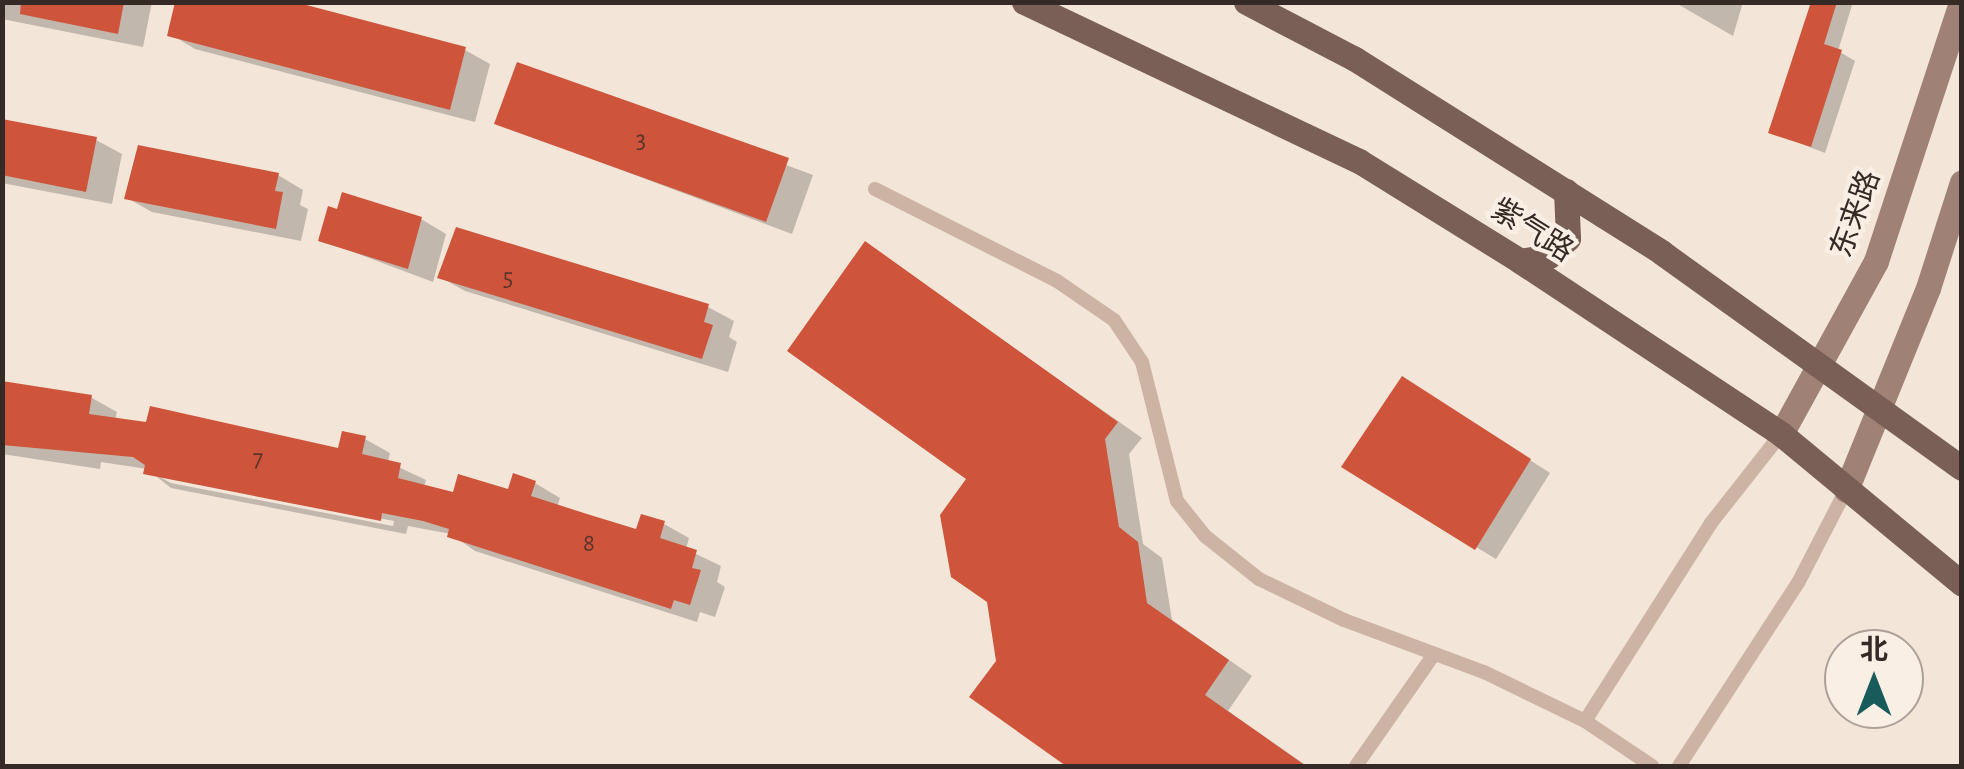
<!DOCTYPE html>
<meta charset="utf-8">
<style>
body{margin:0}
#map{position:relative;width:1964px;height:769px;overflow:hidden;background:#f3e5d8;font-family:"Alegreya Sans","Noto Sans SC",sans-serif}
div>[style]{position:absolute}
.shadow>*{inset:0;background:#0003}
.building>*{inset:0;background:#ce543b}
.lane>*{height:14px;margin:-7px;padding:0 7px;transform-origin:7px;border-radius:7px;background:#ccb3a4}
.secondary>*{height:25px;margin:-12.5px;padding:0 12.5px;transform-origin:12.5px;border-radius:12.5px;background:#9f8175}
.primary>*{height:25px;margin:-12.5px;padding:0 12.5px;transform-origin:12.5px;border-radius:12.5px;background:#795f56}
span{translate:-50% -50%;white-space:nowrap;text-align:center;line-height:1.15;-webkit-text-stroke:8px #faefe5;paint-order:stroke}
.number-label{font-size:25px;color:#5c342b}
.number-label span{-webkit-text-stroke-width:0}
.street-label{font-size:30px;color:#362a26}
.frame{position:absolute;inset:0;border:5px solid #362a26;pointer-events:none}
.north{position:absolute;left:1824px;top:629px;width:100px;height:100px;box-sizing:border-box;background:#faefe5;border:2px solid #aca099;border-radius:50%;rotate:0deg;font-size:28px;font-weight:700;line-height:40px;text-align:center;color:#362a26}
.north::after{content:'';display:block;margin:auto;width:35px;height:45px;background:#195a5a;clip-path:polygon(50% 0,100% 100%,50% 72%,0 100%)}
</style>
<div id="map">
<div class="shadow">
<i style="clip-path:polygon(2px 2px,152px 2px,143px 47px,2px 19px)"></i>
<i style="clip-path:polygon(1674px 2px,1743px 2px,1733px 36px)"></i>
<i style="clip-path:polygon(1813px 2px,1853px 2px,1838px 51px,1855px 61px,1825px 153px,1771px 132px)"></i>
<i style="clip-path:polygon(170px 34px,465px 50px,490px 64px,475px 122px,195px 49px)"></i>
<i style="clip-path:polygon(518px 65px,813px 175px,792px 234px,497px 123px)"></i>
<i style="clip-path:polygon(2px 121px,96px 140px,122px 154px,112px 204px,2px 183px)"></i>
<i style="clip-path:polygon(278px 175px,303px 190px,300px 205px,308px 209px,301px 241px,152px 212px,127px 198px)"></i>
<i style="clip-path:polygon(421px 219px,446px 234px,433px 282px,321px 240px)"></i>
<i style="clip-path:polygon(458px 230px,708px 307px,734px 321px,729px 337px,737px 342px,728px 372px,465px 291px,440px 277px)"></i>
<i style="clip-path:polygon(866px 244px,1142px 438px,1129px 454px,1143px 544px,1162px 558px,1172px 620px,1252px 676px,1228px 711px,1307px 766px,1071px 766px,972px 696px,998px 661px,969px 478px)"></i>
<i style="clip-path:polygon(evenodd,2px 383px,92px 398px,117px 412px,115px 420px,340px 451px,365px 439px,390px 453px,388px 462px,426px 480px,424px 487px,454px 495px,510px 493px,535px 483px,560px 498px,557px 507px,637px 532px,664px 524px,689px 538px,686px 549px,721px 566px,717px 582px,725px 587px,715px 617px,700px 612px,697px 622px,475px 551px,451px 534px,408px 526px,406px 534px,171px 488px,147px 469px,101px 462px,100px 469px,2px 454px,2px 383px,160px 477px,394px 521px,393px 526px,171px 483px,160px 477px)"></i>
<i style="clip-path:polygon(1422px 390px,1550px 473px,1496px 559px,1476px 547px)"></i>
</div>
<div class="building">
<i style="clip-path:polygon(21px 2px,124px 2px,118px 34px,20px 14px)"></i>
<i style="clip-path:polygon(175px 2px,295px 2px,466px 47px,450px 110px,167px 36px)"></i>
<i style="clip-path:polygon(1811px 2px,1837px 2px,1824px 44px,1842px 50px,1811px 147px,1768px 133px)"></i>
<i style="clip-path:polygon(517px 62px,789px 158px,766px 222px,494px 124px)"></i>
<i style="clip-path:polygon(2px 119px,97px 137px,86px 192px,2px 175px)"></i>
<i style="clip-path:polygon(138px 145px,279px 173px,275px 191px,283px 192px,276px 229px,124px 199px)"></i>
<i style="clip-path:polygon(342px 192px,422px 217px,408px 269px,318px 241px,328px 206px,337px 209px)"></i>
<i style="clip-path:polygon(456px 227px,709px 304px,704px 322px,713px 325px,702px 359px,437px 278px)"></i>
<i style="clip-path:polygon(865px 241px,1118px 422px,1105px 439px,1119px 527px,1138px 542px,1147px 603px,1229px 660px,1205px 695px,1306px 766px,1066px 766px,969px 697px,996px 661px,987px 602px,951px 577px,940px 515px,966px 479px,787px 351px)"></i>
<i style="clip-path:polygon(1402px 376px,1531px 459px,1475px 550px,1341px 467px)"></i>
<i style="clip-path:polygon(2px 381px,92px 395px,89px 414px,146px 422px,150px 406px,338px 448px,342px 431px,366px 436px,362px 454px,401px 463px,398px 478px,453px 492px,458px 474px,508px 489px,513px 473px,536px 481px,531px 496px,587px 514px,636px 529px,641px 514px,665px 521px,660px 538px,697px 550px,692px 568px,701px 570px,690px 605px,674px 600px,671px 609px,447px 537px,449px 529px,423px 521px,382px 513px,381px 521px,143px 474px,145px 465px,133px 457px,2px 445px)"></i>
</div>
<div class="lane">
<i style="left:875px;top:189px;width:204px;rotate:26.8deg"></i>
<i style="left:1057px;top:281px;width:69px;rotate:34.4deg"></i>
<i style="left:1114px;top:320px;width:50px;rotate:56.3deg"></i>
<i style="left:1142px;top:362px;width:143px;rotate:75.9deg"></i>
<i style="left:1177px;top:501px;width:45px;rotate:51.3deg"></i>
<i style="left:1205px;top:536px;width:69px;rotate:38.5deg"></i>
<i style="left:1259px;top:579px;width:94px;rotate:25.8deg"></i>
<i style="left:1344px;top:620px;width:149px;rotate:20.4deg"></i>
<i style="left:1484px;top:672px;width:112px;rotate:25.9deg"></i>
<i style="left:1585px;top:721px;width:81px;rotate:33.9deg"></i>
<i style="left:1585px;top:721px;width:235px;rotate:-57.5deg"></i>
<i style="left:1711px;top:523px;width:113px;rotate:-51.8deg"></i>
<i style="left:1356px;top:766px;width:136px;rotate:-55.1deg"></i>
<i style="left:1679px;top:766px;width:218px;rotate:-57deg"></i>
<i style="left:1798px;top:583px;width:105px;rotate:-62.7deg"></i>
</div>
<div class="secondary">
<i style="left:1781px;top:434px;width:197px;rotate:-61.2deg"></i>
<i style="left:1876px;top:261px;width:273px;rotate:-71.8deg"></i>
<i style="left:1846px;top:490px;width:218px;rotate:-67.9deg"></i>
<i style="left:1928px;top:288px;width:111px;rotate:-72.2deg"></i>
</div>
<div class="primary">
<i style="left:1024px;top:2px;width:371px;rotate:25.4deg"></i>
<i style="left:1359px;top:161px;width:190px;rotate:31.8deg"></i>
<i style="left:1520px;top:261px;width:313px;rotate:33.5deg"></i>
<i style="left:1781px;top:434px;width:235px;rotate:39.6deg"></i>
<i style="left:1246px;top:2px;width:123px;rotate:27.6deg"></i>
<i style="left:1355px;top:59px;width:362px;rotate:32.2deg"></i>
<i style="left:1661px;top:252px;width:370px;rotate:35.7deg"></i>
<i style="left:1520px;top:261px;width:29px;rotate:-10deg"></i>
<i style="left:1549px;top:256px;width:26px;rotate:-43deg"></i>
<i style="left:1568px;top:238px;width:47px;rotate:-92.4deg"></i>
</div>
<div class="number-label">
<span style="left:641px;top:141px">3</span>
<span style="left:508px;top:278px">5</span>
<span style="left:258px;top:459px">7</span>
<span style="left:589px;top:544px">8</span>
</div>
<div class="street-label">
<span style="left:1856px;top:214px;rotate:-70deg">东来路</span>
<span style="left:1532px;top:231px;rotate:32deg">紫气路</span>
</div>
<div class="frame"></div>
<div class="north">北</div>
</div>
